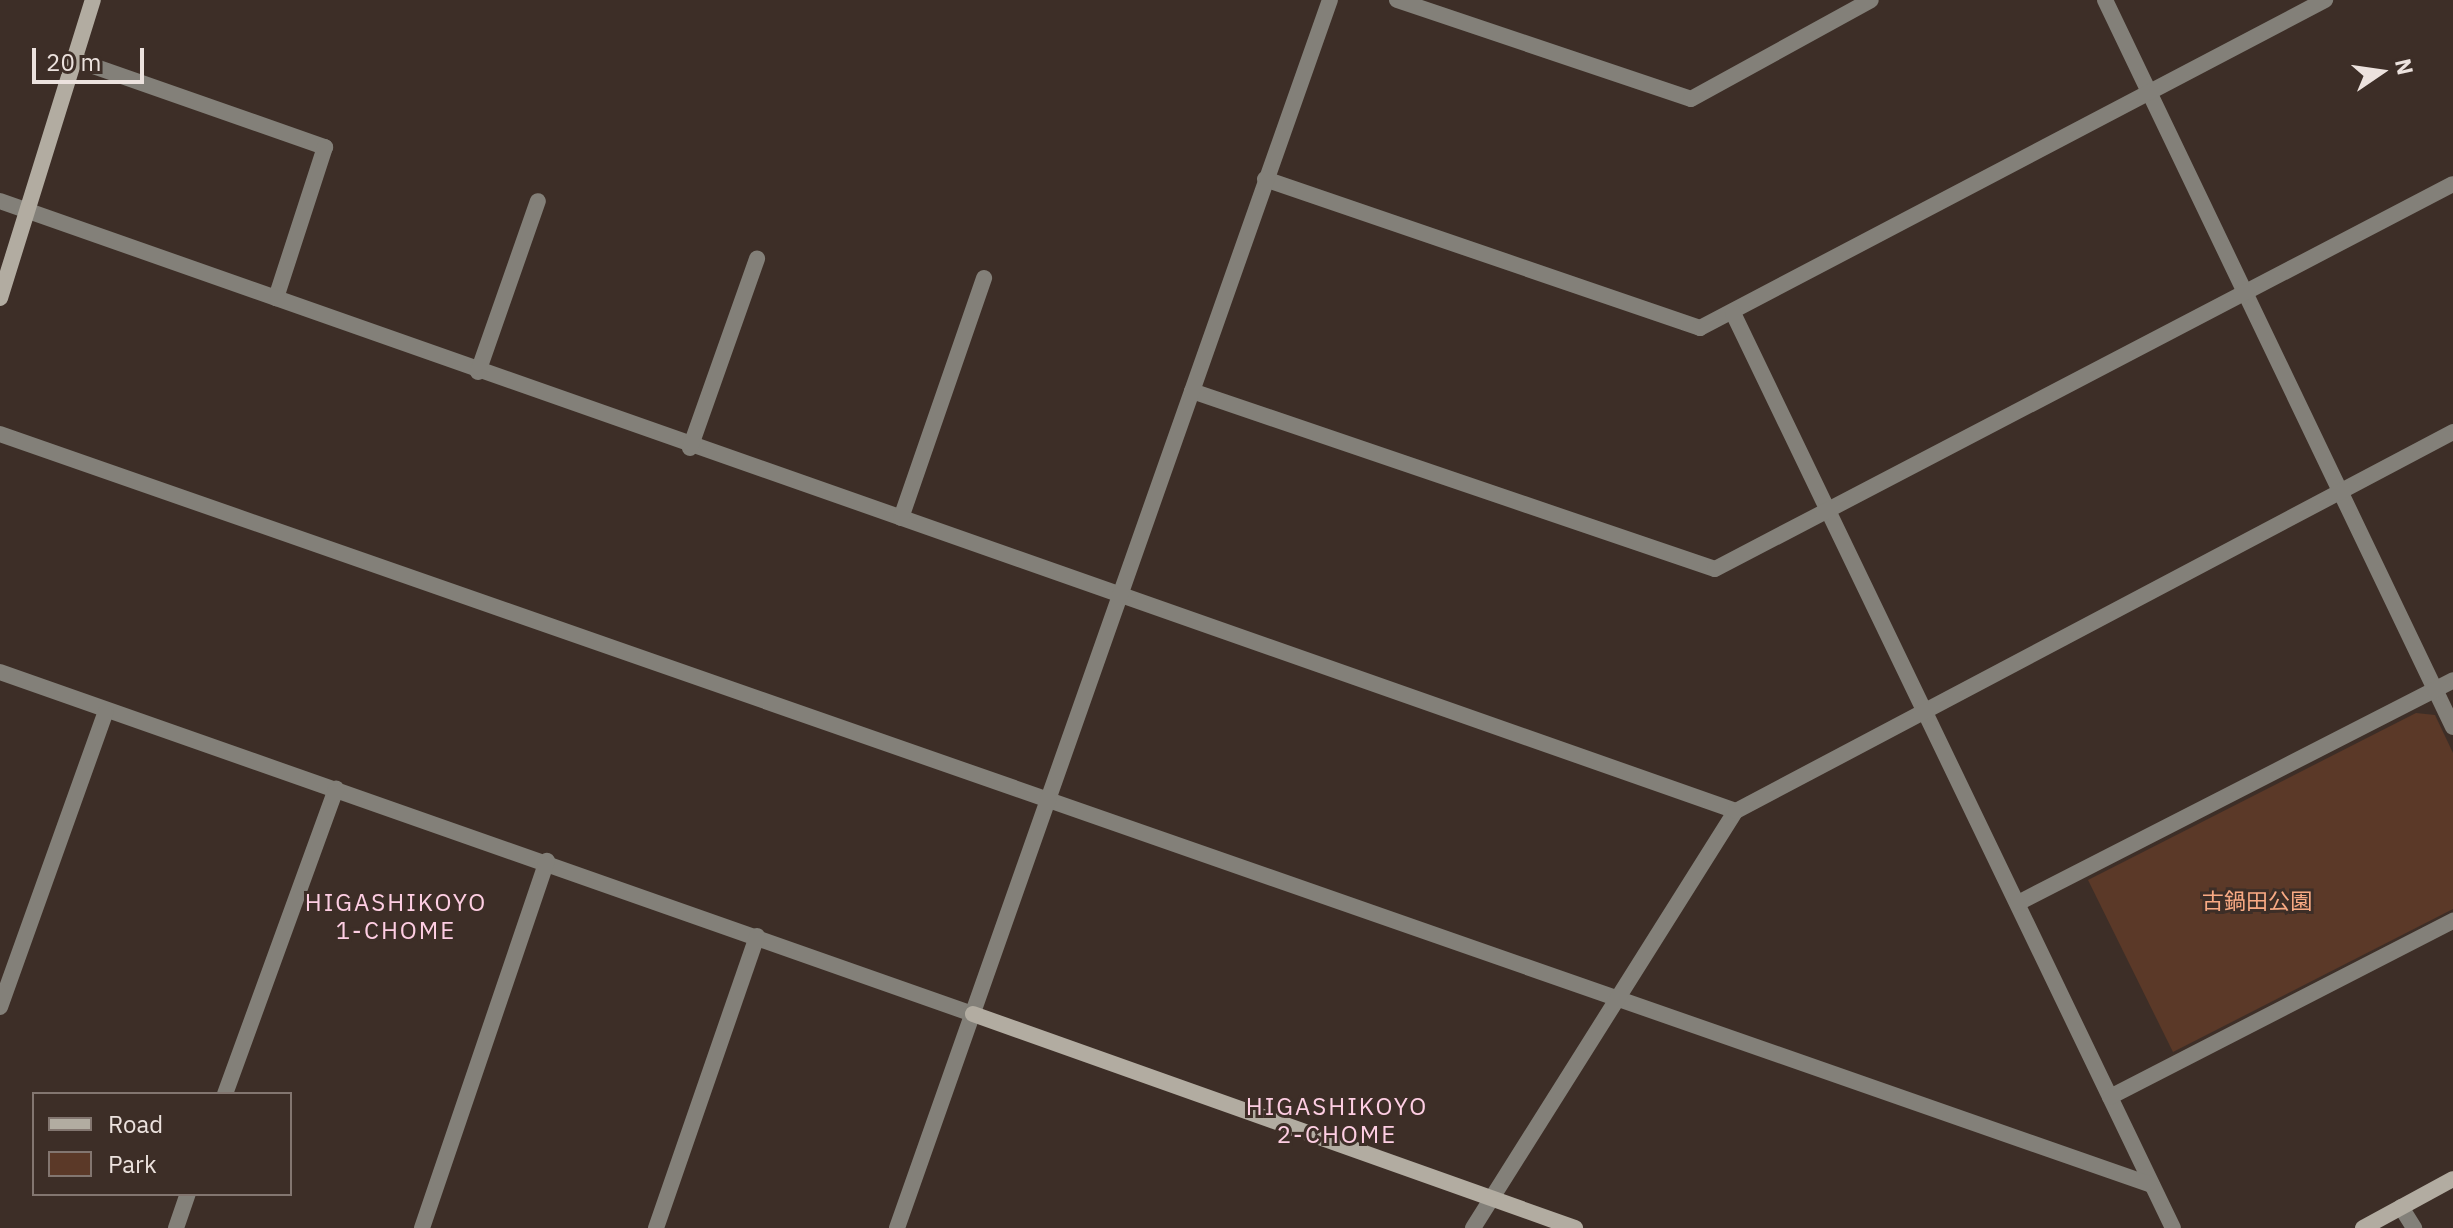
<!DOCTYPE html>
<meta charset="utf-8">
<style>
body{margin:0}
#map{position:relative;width:2453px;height:1228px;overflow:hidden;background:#3d2e27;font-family:"IBM Plex Sans","Noto Sans JP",sans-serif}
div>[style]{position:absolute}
.green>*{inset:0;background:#5b3928}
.street>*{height:16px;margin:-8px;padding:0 8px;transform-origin:8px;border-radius:8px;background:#838079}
.secondary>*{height:16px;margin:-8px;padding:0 8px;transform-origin:8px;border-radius:8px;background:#b2aca1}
span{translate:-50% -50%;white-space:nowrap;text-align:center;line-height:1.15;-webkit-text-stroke:6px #3d2e27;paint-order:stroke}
.park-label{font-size:22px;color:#f9aa84}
.neighbourhood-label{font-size:24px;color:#fecee3;letter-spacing:2px}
.legend{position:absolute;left:32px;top:1092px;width:260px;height:104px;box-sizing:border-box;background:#3d2e27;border:2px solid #837670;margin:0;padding:10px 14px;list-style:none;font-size:24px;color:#ece2de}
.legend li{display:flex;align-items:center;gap:16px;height:40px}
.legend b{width:40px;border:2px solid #837670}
.north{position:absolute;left:2341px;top:32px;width:80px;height:80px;-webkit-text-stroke:6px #3d2e27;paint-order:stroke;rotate:77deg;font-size:22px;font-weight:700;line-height:32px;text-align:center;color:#ece2de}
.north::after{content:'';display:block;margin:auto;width:28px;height:36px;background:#ece2de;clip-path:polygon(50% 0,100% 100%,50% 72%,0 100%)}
.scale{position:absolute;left:32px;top:48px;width:112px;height:36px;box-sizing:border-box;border:4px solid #ece2de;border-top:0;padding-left:10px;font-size:24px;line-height:28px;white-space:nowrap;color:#ece2de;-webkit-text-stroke:6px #3d2e27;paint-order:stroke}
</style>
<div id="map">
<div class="green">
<i style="clip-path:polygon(2416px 713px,2435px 715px,2453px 753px,2453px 909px,2173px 1052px,2088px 880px)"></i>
</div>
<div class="street">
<i style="left:1397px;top:0;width:310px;rotate:18.6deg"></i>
<i style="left:1691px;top:99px;width:205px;rotate:-28.8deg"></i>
<i style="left:2105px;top:0;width:806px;rotate:64.42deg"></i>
<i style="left:76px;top:60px;width:264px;rotate:19.3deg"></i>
<i style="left:325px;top:147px;width:159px;rotate:108deg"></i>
<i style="left:1265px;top:179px;width:460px;rotate:18.9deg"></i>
<i style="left:1700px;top:328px;width:706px;rotate:-27.69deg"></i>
<i style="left:0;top:201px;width:1840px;rotate:19.36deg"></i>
<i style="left:1733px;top:313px;width:1015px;rotate:64.32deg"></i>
<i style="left:478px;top:372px;width:181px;rotate:-70.7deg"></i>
<i style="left:1192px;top:391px;width:552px;rotate:18.8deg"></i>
<i style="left:1715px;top:569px;width:832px;rotate:-27.55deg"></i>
<i style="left:0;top:434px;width:2279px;rotate:19.24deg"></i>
<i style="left:690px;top:448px;width:201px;rotate:-70.5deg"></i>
<i style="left:901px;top:518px;width:254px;rotate:-70.9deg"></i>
<i style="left:0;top:672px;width:1031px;rotate:19.37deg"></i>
<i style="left:2018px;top:903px;width:489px;rotate:-27.1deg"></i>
<i style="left:0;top:1007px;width:314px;rotate:-70.3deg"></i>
<i style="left:225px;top:1094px;width:325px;rotate:-70deg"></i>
<i style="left:2110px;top:1097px;width:386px;rotate:-27.2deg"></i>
<i style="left:2401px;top:1207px;width:25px;rotate:58deg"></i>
<i style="left:176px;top:1228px;width:36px;rotate:-71deg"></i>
<i style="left:422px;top:1228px;width:388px;rotate:-71.2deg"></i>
<i style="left:656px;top:1228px;width:309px;rotate:-70.9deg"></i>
<i style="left:897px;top:1228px;width:1302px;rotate:-70.58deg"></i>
<i style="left:1473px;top:1228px;width:493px;rotate:-57.8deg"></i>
<i style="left:1736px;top:811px;width:811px;rotate:-27.86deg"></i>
</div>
<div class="secondary">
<i style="left:0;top:298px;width:312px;rotate:-72.7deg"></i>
<i style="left:973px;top:1014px;width:639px;rotate:19.57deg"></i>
<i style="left:2363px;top:1228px;width:102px;rotate:-28.6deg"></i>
</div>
<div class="park-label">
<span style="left:2257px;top:901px">古鍋田公園</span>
</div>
<div class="neighbourhood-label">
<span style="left:396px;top:917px">HIGASHIKOYO<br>1-CHOME</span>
<span style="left:1337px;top:1121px">HIGASHIKOYO<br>2-CHOME</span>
</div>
<ul class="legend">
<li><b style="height:10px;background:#b2aca1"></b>Road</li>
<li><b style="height:22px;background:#5b3928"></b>Park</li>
</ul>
<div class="north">N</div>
<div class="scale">20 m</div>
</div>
